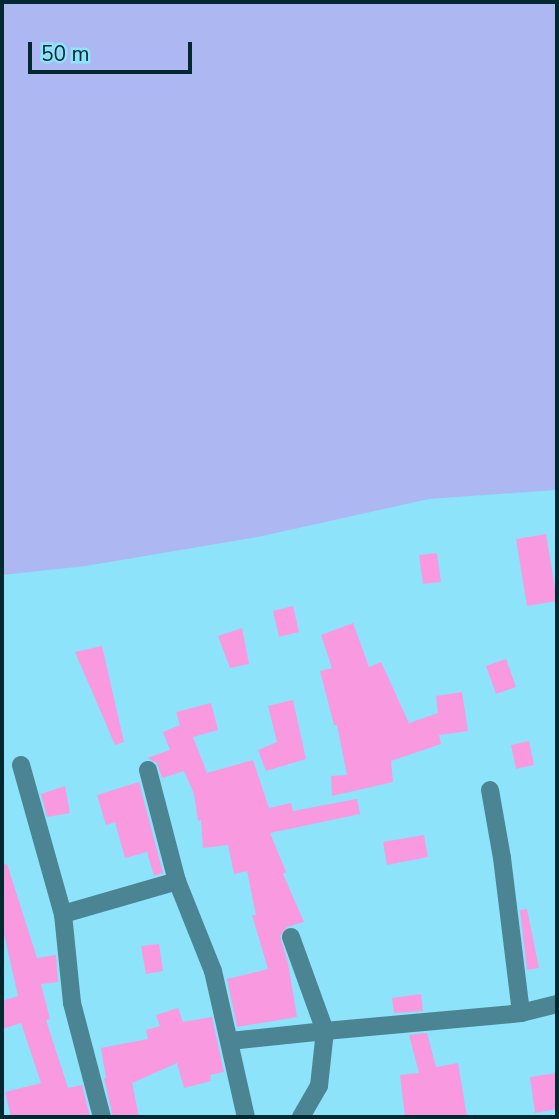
<!DOCTYPE html>
<style>
body{margin:0}
#map{position:relative;width:559px;height:1119px;overflow:hidden;background:#8ce3fa;font-family:"Nunito Sans",sans-serif}
div>[style]{position:absolute}
.water>*{inset:0;background:#adb8f3}
.building>*{inset:0;background:#f99ae1}
.minor>*{height:18px;margin:-9px;padding:0 9px;transform-origin:9px;border-radius:9px;background:#4b8493}
span{translate:-50% -50%;white-space:nowrap;text-align:center;line-height:1.15;-webkit-text-stroke:6px #8ce3fa;paint-order:stroke}
.frame{position:absolute;inset:0;border:4px solid #022932;pointer-events:none}
.scale{position:absolute;left:28px;top:42px;width:164px;height:32px;box-sizing:border-box;border:4px solid #022932;border-top:0;padding-left:9px;font-size:21px;line-height:24px;white-space:nowrap;color:#022932;-webkit-text-stroke:5px #8ce3fa;paint-order:stroke}
</style>
<div id="map">
<div class="water">
<i style="clip-path:polygon(2px 2px,557px 2px,557px 490px,429px 499px,258px 537px,86px 566px,2px 575px)"></i>
</div>
<div class="building">
<i style="clip-path:polygon(546px 534px,557px 601px,527px 606px,516px 539px)"></i>
<i style="clip-path:polygon(437px 553px,441px 582px,423px 584px,419px 555px)"></i>
<i style="clip-path:polygon(293px 606px,299px 632px,279px 637px,273px 611px)"></i>
<i style="clip-path:polygon(353px 623px,369px 667px,381px 662px,409px 723px,438px 713px,436px 696px,462px 692px,468px 731px,439px 735px,441px 744px,391px 761px,393px 782px,332px 796px,331px 776px,347px 775px,337px 725px,334px 725px,320px 671px,332px 668px,321px 635px)"></i>
<i style="clip-path:polygon(242px 628px,249px 664px,230px 668px,218px 636px)"></i>
<i style="clip-path:polygon(102px 646px,124px 742px,115px 745px,75px 652px)"></i>
<i style="clip-path:polygon(506px 659px,516px 687px,496px 694px,486px 666px)"></i>
<i style="clip-path:polygon(293px 700px,306px 759px,266px 771px,258px 750px,277px 742px,268px 706px)"></i>
<i style="clip-path:polygon(211px 703px,218px 730px,193px 737px,207px 773px,253px 760px,269px 808px,291px 803px,293px 811px,357px 799px,360px 814px,270px 833px,286px 872px,283px 874px,304px 922px,287px 927px,280px 936px,288px 963px,297px 1017px,237px 1027px,227px 979px,268px 969px,252px 915px,256px 915px,247px 871px,234px 874px,228px 845px,203px 848px,201px 820px,198px 821px,194px 794px,184px 771px,162px 778px,157px 763px,147px 758px,170px 750px,163px 732px,180px 725px,176px 712px)"></i>
<i style="clip-path:polygon(529px 741px,534px 765px,516px 769px,511px 745px)"></i>
<i style="clip-path:polygon(139px 782px,163px 873px,154px 876px,147px 852px,125px 858px,115px 822px,106px 825px,97px 795px)"></i>
<i style="clip-path:polygon(65px 786px,70px 813px,47px 817px,41px 794px)"></i>
<i style="clip-path:polygon(424px 835px,428px 857px,387px 865px,383px 842px)"></i>
<i style="clip-path:polygon(7px 864px,37px 958px,56px 955px,58px 982px,41px 984px,50px 1019px,46px 1020px,68px 1088px,82px 1085px,90px 1117px,11px 1117px,5px 1092px,41px 1083px,21px 1023px,2px 1029px,2px 1001px,18px 996px,2px 925px,2px 865px)"></i>
<i style="clip-path:polygon(527px 909px,539px 968px,527px 970px,520px 910px)"></i>
<i style="clip-path:polygon(159px 944px,163px 971px,146px 974px,141px 946px)"></i>
<i style="clip-path:polygon(421px 994px,423px 1011px,394px 1013px,392px 998px)"></i>
<i style="clip-path:polygon(178px 1008px,183px 1022px,212px 1017px,224px 1072px,210px 1075px,211px 1081px,184px 1088px,177px 1063px,132px 1083px,139px 1117px,113px 1117px,104px 1078px,106px 1078px,101px 1048px,148px 1039px,146px 1030px,160px 1026px,156px 1015px)"></i>
<i style="clip-path:polygon(427px 1033px,436px 1067px,458px 1063px,467px 1117px,405px 1117px,400px 1075px,419px 1073px,409px 1035px)"></i>
<i style="clip-path:polygon(557px 1073px,557px 1109px,535px 1113px,530px 1077px)"></i>
</div>
<div class="minor">
<i style="left:21px;top:765px;width:155px;rotate:74.3deg"></i>
<i style="left:63px;top:914px;width:89px;rotate:84.2deg"></i>
<i style="left:72px;top:1003px;width:118px;rotate:75.3deg"></i>
<i style="left:148px;top:770px;width:115px;rotate:75.4deg"></i>
<i style="left:177px;top:881px;width:97px;rotate:68.2deg"></i>
<i style="left:213px;top:971px;width:150px;rotate:77.3deg"></i>
<i style="left:490px;top:790px;width:69px;rotate:80deg"></i>
<i style="left:502px;top:858px;width:156px;rotate:83deg"></i>
<i style="left:63px;top:914px;width:119px;rotate:-16.1deg"></i>
<i style="left:230px;top:1041px;width:96px;rotate:-6deg"></i>
<i style="left:325px;top:1031px;width:100px;rotate:-109.9deg"></i>
<i style="left:301px;top:1117px;width:36px;rotate:-60deg"></i>
<i style="left:319px;top:1086px;width:55px;rotate:-83.8deg"></i>
<i style="left:325px;top:1031px;width:197px;rotate:-5.2deg"></i>
<i style="left:521px;top:1013px;width:37px;rotate:-14deg"></i>
</div>
<div class="frame"></div>
<div class="scale">50 m</div>
</div>
